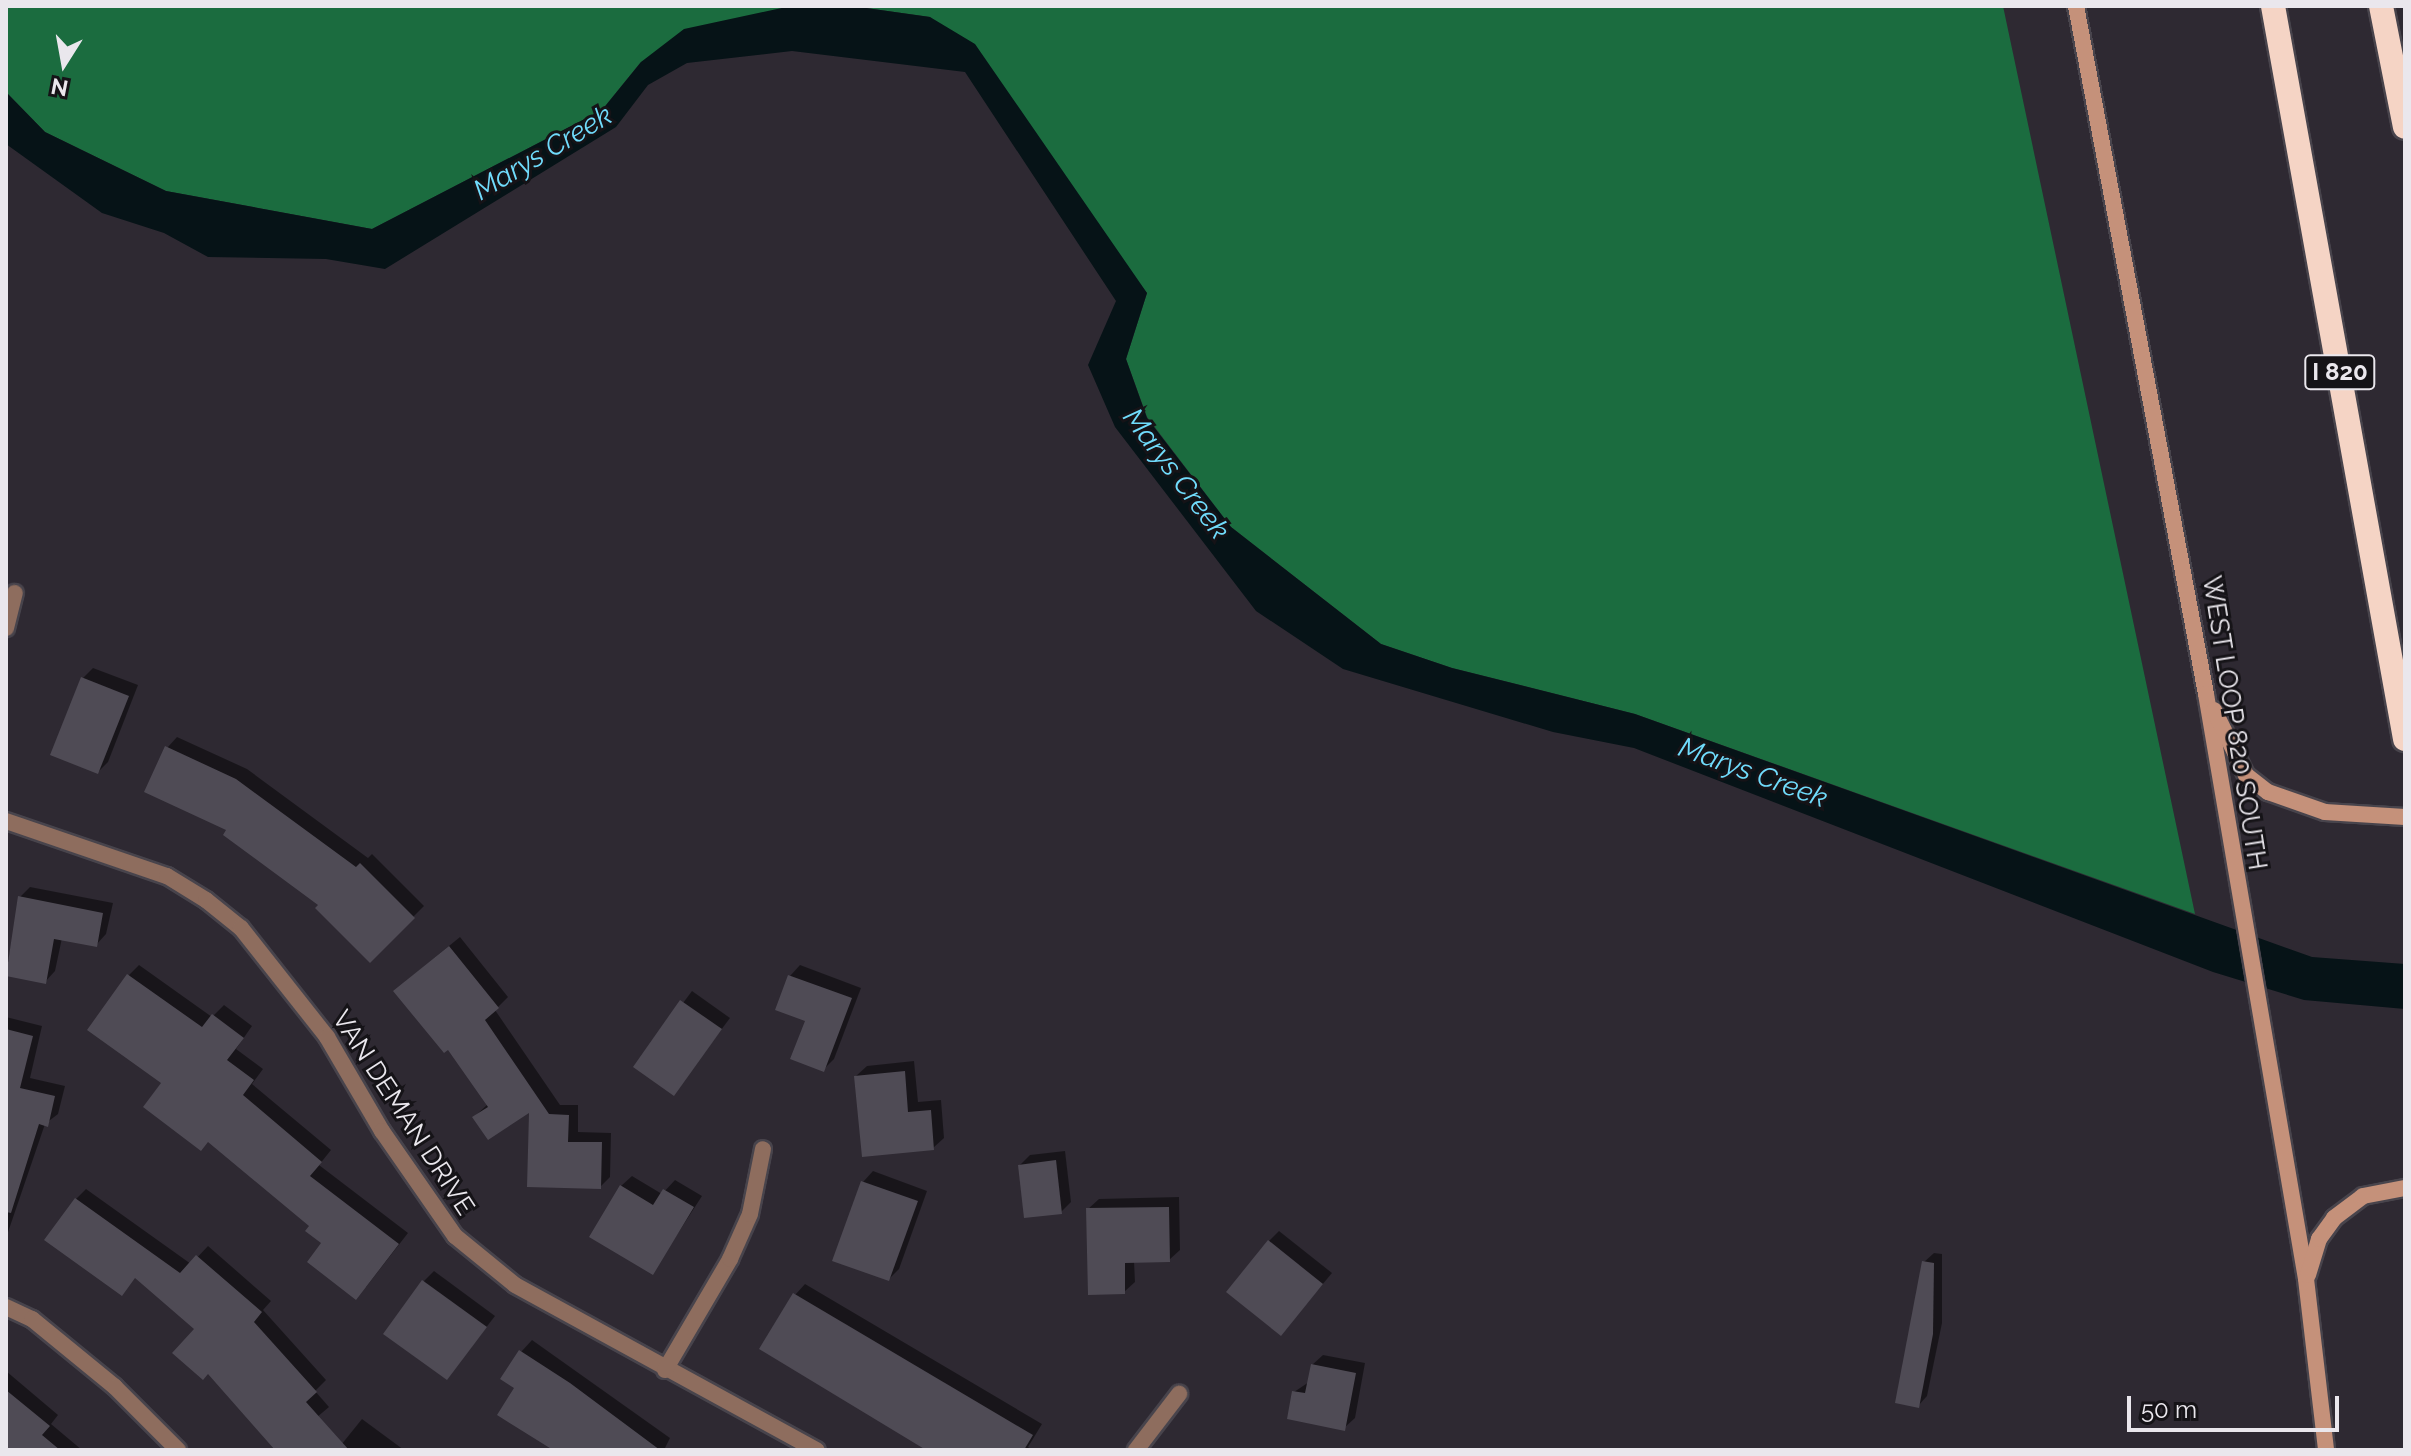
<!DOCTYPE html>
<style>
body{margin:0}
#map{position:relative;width:2411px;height:1456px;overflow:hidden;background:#2e2932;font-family:Raleway,sans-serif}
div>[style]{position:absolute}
.forest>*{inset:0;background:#1b6c3f}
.water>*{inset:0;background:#061317}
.shadow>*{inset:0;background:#0007}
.building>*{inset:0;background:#4f4b55}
.roads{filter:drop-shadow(2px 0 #48444c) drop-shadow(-2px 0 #48444c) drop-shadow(0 2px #48444c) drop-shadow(0 -2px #48444c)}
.minor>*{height:16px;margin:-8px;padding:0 8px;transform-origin:8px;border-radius:8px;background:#8e6d5e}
.secondary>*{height:16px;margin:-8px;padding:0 8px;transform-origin:8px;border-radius:8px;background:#c5917a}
.motorway>*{height:24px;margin:-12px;padding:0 12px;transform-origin:12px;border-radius:12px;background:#f5d4c5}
span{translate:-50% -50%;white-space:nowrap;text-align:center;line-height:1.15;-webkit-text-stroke:6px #151317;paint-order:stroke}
.shield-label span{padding:2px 6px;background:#151317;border:2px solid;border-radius:6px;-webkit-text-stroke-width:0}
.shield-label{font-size:24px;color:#eae7ed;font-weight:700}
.street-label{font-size:26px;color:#eae7ed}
.water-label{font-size:28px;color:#70dcfc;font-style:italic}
.frame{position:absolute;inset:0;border:8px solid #eae7ed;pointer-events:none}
.north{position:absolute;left:24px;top:24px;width:80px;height:80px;-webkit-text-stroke:6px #151317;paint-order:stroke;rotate:191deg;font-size:22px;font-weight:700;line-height:32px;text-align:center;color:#eae7ed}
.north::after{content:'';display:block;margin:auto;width:28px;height:36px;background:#eae7ed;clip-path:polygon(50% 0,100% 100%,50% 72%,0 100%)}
.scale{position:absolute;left:2127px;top:1396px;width:212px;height:36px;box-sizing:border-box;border:4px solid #eae7ed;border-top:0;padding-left:10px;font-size:24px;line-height:28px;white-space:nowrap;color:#eae7ed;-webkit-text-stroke:6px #151317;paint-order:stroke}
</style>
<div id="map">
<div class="forest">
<i style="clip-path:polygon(6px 6px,791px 6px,641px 62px,602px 110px,372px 229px,166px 191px,45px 132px,6px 92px)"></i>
<i style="clip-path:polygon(852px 6px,2003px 6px,2195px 914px,1635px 714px,1452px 668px,1381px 644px,1231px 527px,1147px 417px,1126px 359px,1147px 293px,930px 17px)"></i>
</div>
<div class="water">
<i style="clip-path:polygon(791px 6px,852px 6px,930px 17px,975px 44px,1147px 293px,1126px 359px,1147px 418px,1231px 527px,1381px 644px,1452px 668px,1635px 714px,2312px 957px,2405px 964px,2405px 1009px,2304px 1000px,2213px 972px,1634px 748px,1553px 732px,1343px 669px,1256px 611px,1115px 427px,1088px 365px,1116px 301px,965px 72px,792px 51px,687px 63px,648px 85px,616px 127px,385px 269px,326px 259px,208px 257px,164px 233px,102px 213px,6px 144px,6px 92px,45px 132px,166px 191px,372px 229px,602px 110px,641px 62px,684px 29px)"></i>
</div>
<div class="shadow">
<i style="clip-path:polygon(93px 668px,138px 685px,108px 762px,98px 772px,83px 678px)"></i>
<i style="clip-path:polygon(177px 737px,247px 769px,368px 858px,372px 854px,424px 906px,370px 960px,321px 904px,229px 830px,167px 748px)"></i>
<i style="clip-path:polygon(30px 887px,113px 903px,106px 934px,96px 945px,62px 938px,55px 971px,45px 982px,6px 974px,20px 897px)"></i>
<i style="clip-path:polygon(460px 937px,508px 997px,495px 1010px,560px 1105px,578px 1105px,578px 1132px,611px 1133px,610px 1177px,600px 1187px,531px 1109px,474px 1117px,488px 1104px,406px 981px)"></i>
<i style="clip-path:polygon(139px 965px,212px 1017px,224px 1005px,252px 1026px,236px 1049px,263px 1069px,252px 1084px,331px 1150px,319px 1165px,408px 1233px,366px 1287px,312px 1225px,164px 1082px,129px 975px)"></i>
<i style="clip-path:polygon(800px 965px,861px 988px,834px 1059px,824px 1069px,790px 976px)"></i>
<i style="clip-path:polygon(692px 991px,730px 1018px,674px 1093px,636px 1066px)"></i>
<i style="clip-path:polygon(6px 1017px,42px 1026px,30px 1078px,65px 1086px,58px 1114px,45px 1124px,6px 1238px)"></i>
<i style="clip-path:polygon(914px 1061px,918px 1102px,941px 1100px,944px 1138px,933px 1148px,856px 1076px,867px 1066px)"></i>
<i style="clip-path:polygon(1065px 1151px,1071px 1202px,1061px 1212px,1020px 1165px,1030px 1155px)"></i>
<i style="clip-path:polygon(873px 1171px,927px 1191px,899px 1269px,889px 1279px,863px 1182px)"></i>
<i style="clip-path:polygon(632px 1176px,662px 1194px,675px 1180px,702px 1196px,653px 1272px,621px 1186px)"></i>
<i style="clip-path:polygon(86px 1189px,191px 1264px,208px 1246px,271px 1301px,263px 1310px,326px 1380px,315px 1391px,329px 1407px,278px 1450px,196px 1329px,136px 1276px,121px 1293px,76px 1199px)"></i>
<i style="clip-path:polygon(1179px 1197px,1180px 1250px,1169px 1260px,1134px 1261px,1135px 1282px,1124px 1292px,1088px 1209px,1099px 1199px)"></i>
<i style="clip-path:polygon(1279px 1231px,1332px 1273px,1281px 1334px,1269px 1241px)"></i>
<i style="clip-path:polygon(1934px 1253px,1942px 1254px,1942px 1323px,1927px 1396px,1918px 1406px,1924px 1262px)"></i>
<i style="clip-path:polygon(434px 1271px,495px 1316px,447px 1378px,424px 1281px)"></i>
<i style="clip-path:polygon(805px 1284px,1042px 1424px,1028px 1447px,1033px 1450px,929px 1450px,795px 1295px)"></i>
<i style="clip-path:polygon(532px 1340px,670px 1438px,664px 1450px,560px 1450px,517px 1387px,521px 1352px)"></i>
<i style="clip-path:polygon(1323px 1355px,1365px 1363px,1355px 1418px,1344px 1428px,1294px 1392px,1309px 1382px,1312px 1365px)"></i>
<i style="clip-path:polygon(6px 1371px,58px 1415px,51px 1424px,82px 1450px,6px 1450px)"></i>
<i style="clip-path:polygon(362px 1419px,404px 1450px,337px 1450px)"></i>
</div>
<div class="building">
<i style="clip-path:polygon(81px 677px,129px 696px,98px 774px,50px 755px)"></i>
<i style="clip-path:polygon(165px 746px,236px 779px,356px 867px,360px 863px,415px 918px,370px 963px,315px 908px,318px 905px,223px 835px,226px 830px,144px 792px)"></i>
<i style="clip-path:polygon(18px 896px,103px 913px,97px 947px,54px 939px,46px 984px,6px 976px)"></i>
<i style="clip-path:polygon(449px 946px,499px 1008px,485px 1020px,549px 1114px,569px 1115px,568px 1142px,602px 1142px,601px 1189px,527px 1187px,529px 1113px,488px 1140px,472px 1117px,488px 1107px,448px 1050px,444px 1053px,393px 991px)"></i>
<i style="clip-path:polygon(127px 974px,202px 1027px,212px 1014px,244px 1038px,227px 1060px,254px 1080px,243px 1095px,322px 1162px,310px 1176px,399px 1244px,356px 1300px,307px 1262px,321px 1243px,305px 1231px,309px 1226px,208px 1142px,201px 1151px,143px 1107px,161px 1083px,87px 1030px)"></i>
<i style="clip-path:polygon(788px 975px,852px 998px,824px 1072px,790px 1059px,805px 1021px,775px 1010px)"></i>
<i style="clip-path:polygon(680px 1000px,722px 1029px,674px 1096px,633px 1067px)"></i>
<i style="clip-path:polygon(6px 1029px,33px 1036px,20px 1088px,55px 1096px,48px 1127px,39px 1124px,11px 1213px,6px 1212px)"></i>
<i style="clip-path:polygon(905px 1071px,908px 1112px,931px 1110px,934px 1150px,862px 1157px,854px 1076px)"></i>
<i style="clip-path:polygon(1056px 1160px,1062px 1214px,1024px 1218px,1018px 1165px)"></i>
<i style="clip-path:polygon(861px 1181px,918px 1201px,889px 1281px,832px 1261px)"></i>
<i style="clip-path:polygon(620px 1185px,653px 1205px,663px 1189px,694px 1207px,653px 1275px,589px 1237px)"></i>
<i style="clip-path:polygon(75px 1198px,180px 1273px,196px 1255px,262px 1312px,254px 1322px,317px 1392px,306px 1402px,349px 1450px,275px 1450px,208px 1374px,203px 1380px,172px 1353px,194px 1329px,135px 1278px,122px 1296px,44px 1240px)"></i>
<i style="clip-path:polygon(1169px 1207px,1170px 1262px,1125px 1263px,1125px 1294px,1088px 1295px,1086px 1208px)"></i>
<i style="clip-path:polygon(1268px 1240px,1323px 1284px,1281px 1336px,1226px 1292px)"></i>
<i style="clip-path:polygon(1922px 1261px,1934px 1263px,1933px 1334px,1919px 1408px,1895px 1403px)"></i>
<i style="clip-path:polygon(422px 1280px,487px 1327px,447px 1380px,383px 1334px)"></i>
<i style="clip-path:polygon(793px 1293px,1033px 1435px,1024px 1450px,926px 1450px,759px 1349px)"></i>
<i style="clip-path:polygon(519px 1350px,570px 1383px,660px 1450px,553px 1450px,497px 1415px,514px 1388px,500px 1379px)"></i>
<i style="clip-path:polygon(1311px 1364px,1356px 1373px,1345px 1431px,1287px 1419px,1292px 1391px,1305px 1393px)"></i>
<i style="clip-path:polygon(6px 1390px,50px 1426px,42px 1435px,60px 1450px,6px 1450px)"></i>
</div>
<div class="roads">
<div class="minor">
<i style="left:6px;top:628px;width:36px;rotate:-76deg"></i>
<i style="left:6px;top:821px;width:170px;rotate:18.9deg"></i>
<i style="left:167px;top:876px;width:46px;rotate:31.6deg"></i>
<i style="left:206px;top:900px;width:45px;rotate:38.7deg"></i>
<i style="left:241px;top:928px;width:139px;rotate:51.7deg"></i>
<i style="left:327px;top:1037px;width:109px;rotate:59.7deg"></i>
<i style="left:382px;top:1131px;width:128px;rotate:55.2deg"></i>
<i style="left:455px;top:1236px;width:77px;rotate:39.2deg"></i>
<i style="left:515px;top:1285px;width:344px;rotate:28.7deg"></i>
<i style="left:6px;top:1307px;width:29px;rotate:25deg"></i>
<i style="left:32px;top:1319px;width:107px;rotate:39.3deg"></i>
<i style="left:115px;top:1387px;width:89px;rotate:45deg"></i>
<i style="left:665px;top:1370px;width:129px;rotate:-59.6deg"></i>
<i style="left:730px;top:1259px;width:49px;rotate:-66deg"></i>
<i style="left:750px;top:1214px;width:66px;rotate:-78.7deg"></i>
<i style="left:1136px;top:1450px;width:71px;rotate:-52.5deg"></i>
</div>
<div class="secondary">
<i style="left:2076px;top:6px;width:700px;rotate:79.3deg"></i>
<i style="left:2206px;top:694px;width:593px;rotate:80.3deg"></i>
<i style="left:2306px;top:1279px;width:172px;rotate:83.3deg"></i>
<i style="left:2214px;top:710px;width:72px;rotate:63.8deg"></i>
<i style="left:2246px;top:775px;width:28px;rotate:38deg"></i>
<i style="left:2268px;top:792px;width:60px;rotate:19.3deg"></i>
<i style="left:2325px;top:812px;width:80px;rotate:3.6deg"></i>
<i style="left:2308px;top:1275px;width:38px;rotate:-73deg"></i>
<i style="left:2319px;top:1239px;width:26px;rotate:-54deg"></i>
<i style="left:2334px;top:1218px;width:36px;rotate:-37deg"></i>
<i style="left:2363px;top:1196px;width:43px;rotate:-10.8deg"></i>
</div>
<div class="motorway">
<i style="left:2273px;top:6px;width:745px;rotate:79.79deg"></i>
<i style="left:2381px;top:6px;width:123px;rotate:78.8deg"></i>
</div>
</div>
<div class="shield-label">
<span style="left:2340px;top:372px">I 820</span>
</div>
<div class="street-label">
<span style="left:2234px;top:723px;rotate:81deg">WEST LOOP 820 SOUTH</span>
<span style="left:403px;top:1113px;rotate:57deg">VAN DEMAN DRIVE</span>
</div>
<div class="water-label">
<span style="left:543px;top:153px;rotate:-31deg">Marys Creek</span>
<span style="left:1176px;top:474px;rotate:53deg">Marys Creek</span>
<span style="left:1753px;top:773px;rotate:20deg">Marys Creek</span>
</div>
<div class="frame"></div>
<div class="north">N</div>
<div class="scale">50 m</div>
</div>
